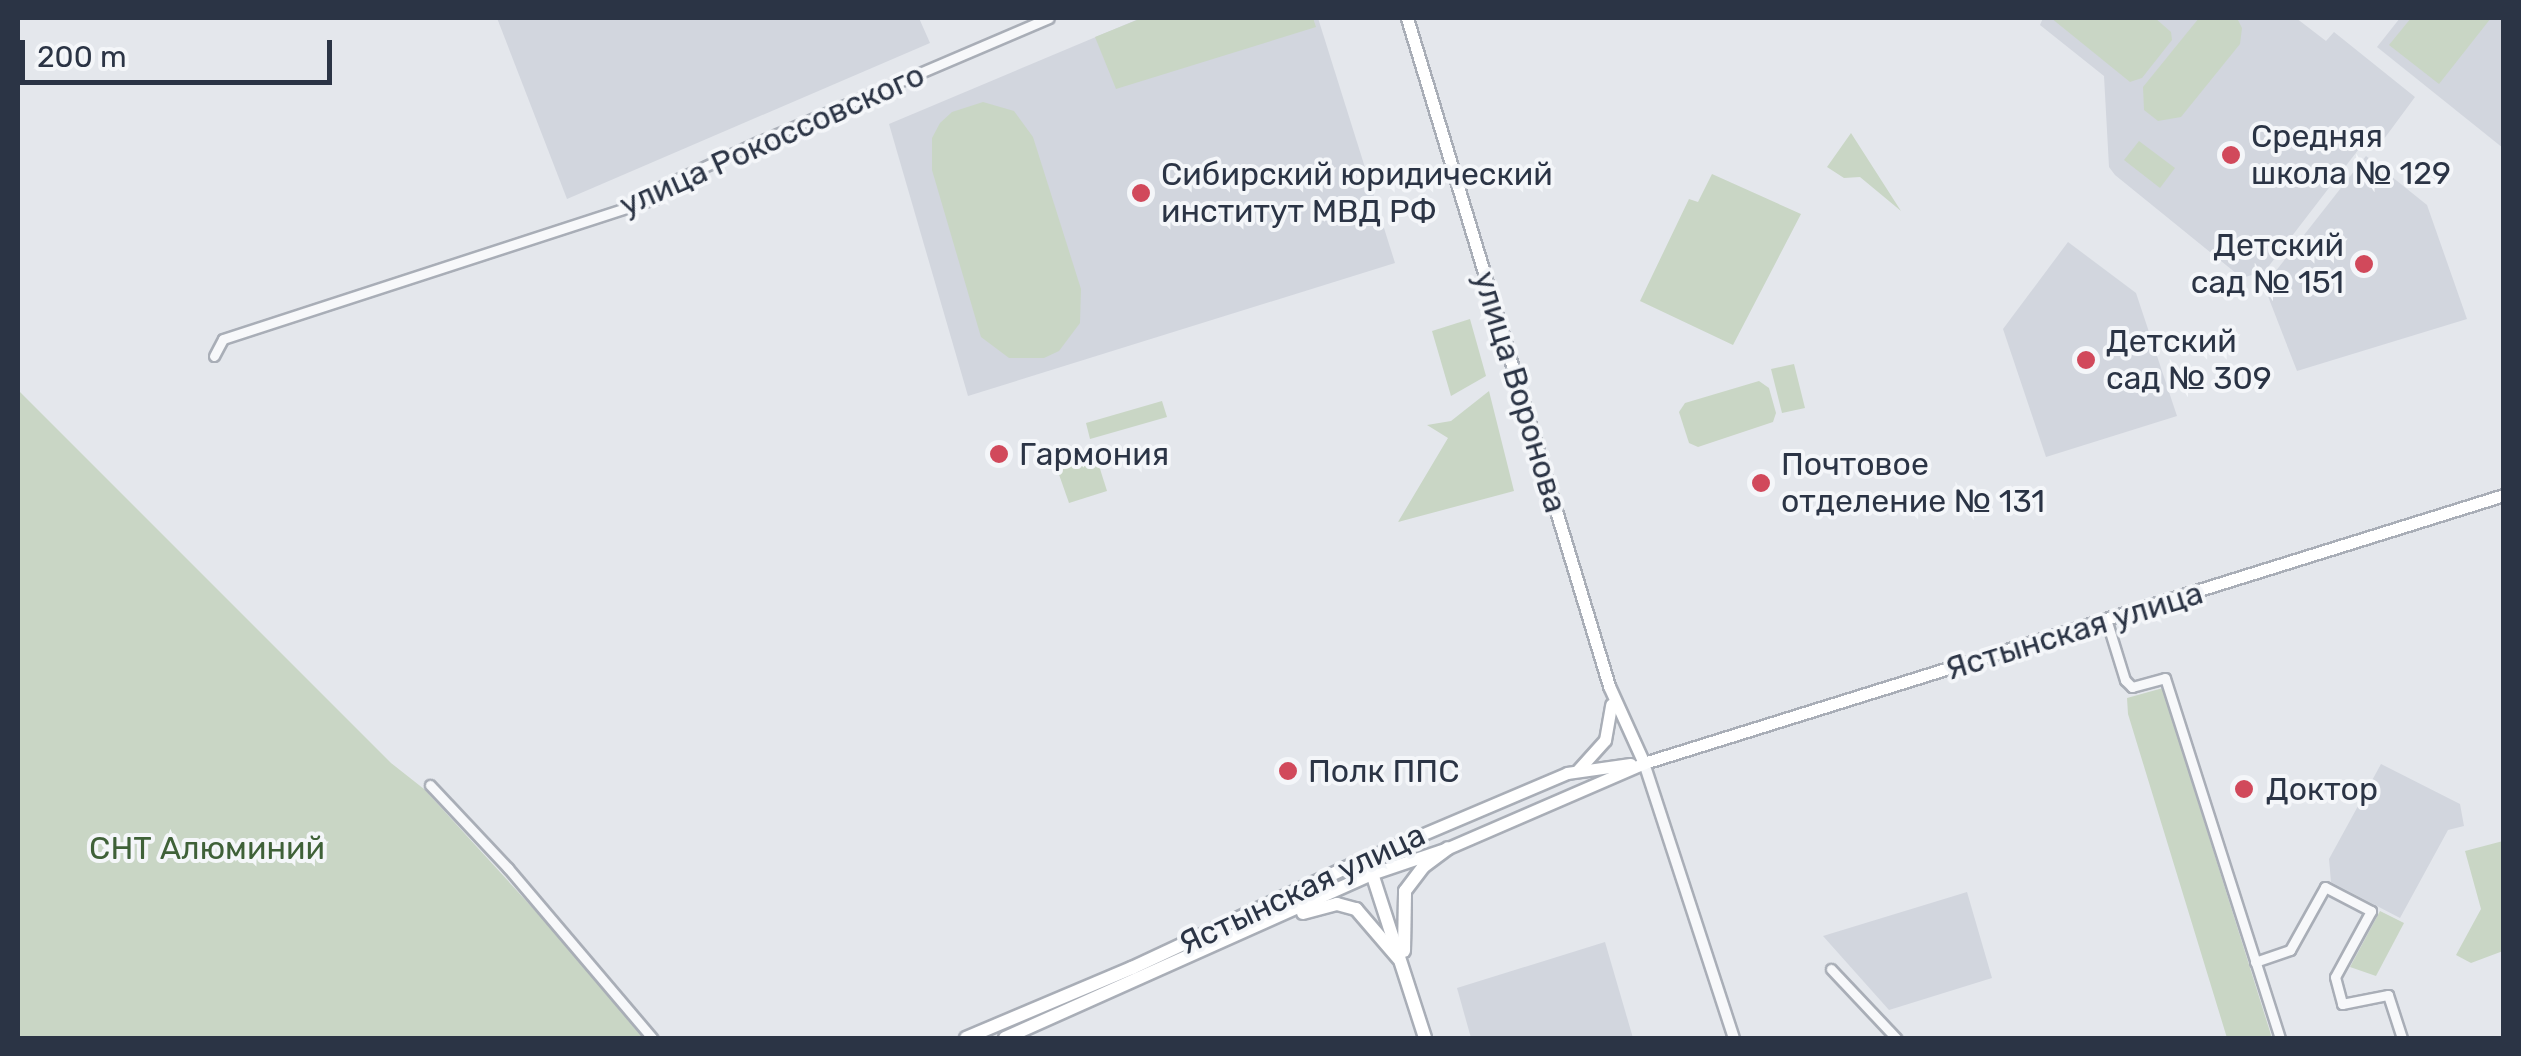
<!DOCTYPE html>
<meta charset="utf-8">
<style>
body{margin:0}
#map{position:relative;width:2521px;height:1056px;overflow:hidden;background:#e4e7ec;font-family:Rubik,sans-serif}
div>[style]{position:absolute}
.built>*{inset:0;background:#d2d6de}
.green>*{inset:0;background:#c9d6c5}
.roads{filter:drop-shadow(2px 0 #a9aeb7) drop-shadow(-2px 0 #a9aeb7) drop-shadow(0 2px #a9aeb7) drop-shadow(0 -2px #a9aeb7)}
.minor>*{height:9px;margin:-4.5px;padding:0 4.5px;transform-origin:4.5px;border-radius:4.5px;background:#f7f8fa}
.tertiary>*{height:10px;margin:-5px;padding:0 5px;transform-origin:5px;border-radius:5px;background:#f7f8fa}
.secondary>*{height:11px;margin:-5.5px;padding:0 5.5px;transform-origin:5.5px;border-radius:5.5px;background:#fff}
.primary>*{height:12px;margin:-6px;padding:0 6px;transform-origin:6px;border-radius:6px;background:#fff}
.dots>*{width:28px;height:28px;translate:-50% -50%;box-sizing:border-box;border:5px solid #f4f6f9;border-radius:50%}
span{translate:-50% -50%;white-space:nowrap;text-align:center;line-height:1.15;-webkit-text-stroke:8px #f4f6f9;paint-order:stroke}
.poi-label{font-size:32px;color:#2b3445}
.left{translate:0 -50%;text-align:left}
.right{translate:-100% -50%;text-align:right}
.street-label{font-size:32px;color:#2b3445}
.park-label{font-size:32px;color:#3f6138}
.frame{position:absolute;inset:0;border:20px solid #2b3445;pointer-events:none}
.scale{position:absolute;left:20px;top:40px;width:312px;height:45px;box-sizing:border-box;border:5px solid #2b3445;border-top:0;padding-left:12px;font-size:30px;line-height:35px;white-space:nowrap;color:#2b3445;-webkit-text-stroke:8px #f4f6f9;paint-order:stroke}
</style>
<div id="map">
<div class="built">
<i style="clip-path:polygon(497px 18px,919px 18px,930px 43px,567px 199px)"></i>
<i style="clip-path:polygon(1141px 18px,1318px 18px,1395px 263px,968px 396px,889px 124px)"></i>
<i style="clip-path:polygon(2043px 18px,2296px 18px,2326px 41px,2334px 32px,2415px 97px,2381px 143px,2365px 141px,2265px 271px,2242px 278px,2115px 175px,2109px 167px,2104px 76px,2040px 25px)"></i>
<i style="clip-path:polygon(2400px 18px,2503px 18px,2503px 148px,2377px 47px)"></i>
<i style="clip-path:polygon(2366px 156px,2427px 205px,2467px 319px,2297px 371px,2264px 286px)"></i>
<i style="clip-path:polygon(2068px 242px,2136px 293px,2177px 416px,2046px 457px,2003px 329px)"></i>
<i style="clip-path:polygon(2381px 764px,2460px 804px,2464px 826px,2448px 830px,2400px 918px,2331px 882px,2329px 859px)"></i>
<i style="clip-path:polygon(1967px 892px,1992px 978px,1889px 1010px,1823px 936px)"></i>
<i style="clip-path:polygon(1605px 942px,1633px 1038px,1471px 1038px,1457px 988px)"></i>
</div>
<div class="green">
<i style="clip-path:polygon(1142px 18px,1313px 18px,1316px 27px,1116px 89px,1095px 37px)"></i>
<i style="clip-path:polygon(2051px 18px,2155px 18px,2171px 32px,2172px 40px,2142px 78px,2130px 82px)"></i>
<i style="clip-path:polygon(2199px 18px,2237px 18px,2242px 28px,2240px 44px,2181px 117px,2158px 121px,2144px 110px,2143px 87px)"></i>
<i style="clip-path:polygon(2411px 18px,2491px 18px,2439px 84px,2389px 45px)"></i>
<i style="clip-path:polygon(983px 102px,1014px 111px,1033px 137px,1081px 289px,1080px 323px,1059px 351px,1044px 358px,1009px 358px,981px 337px,932px 170px,932px 138px,940px 123px,952px 112px)"></i>
<i style="clip-path:polygon(1851px 133px,1901px 211px,1860px 177px,1844px 178px,1827px 167px)"></i>
<i style="clip-path:polygon(2139px 141px,2175px 168px,2160px 188px,2124px 160px)"></i>
<i style="clip-path:polygon(1712px 174px,1801px 214px,1733px 345px,1640px 301px,1689px 199px,1698px 202px)"></i>
<i style="clip-path:polygon(1470px 319px,1486px 376px,1451px 396px,1432px 331px)"></i>
<i style="clip-path:polygon(1794px 364px,1805px 408px,1782px 413px,1771px 369px)"></i>
<i style="clip-path:polygon(1759px 381px,1769px 388px,1776px 413px,1773px 422px,1698px 447px,1689px 443px,1679px 412px,1685px 403px)"></i>
<i style="clip-path:polygon(18px 390px,391px 763px,424px 789px,616px 999px,645px 1038px,18px 1038px)"></i>
<i style="clip-path:polygon(1489px 391px,1514px 491px,1398px 522px,1448px 438px,1427px 425px,1451px 421px)"></i>
<i style="clip-path:polygon(1162px 401px,1167px 417px,1090px 439px,1086px 423px)"></i>
<i style="clip-path:polygon(1095px 453px,1107px 491px,1069px 503px,1056px 466px)"></i>
<i style="clip-path:polygon(2163px 688px,2199px 805px,2272px 1038px,2227px 1038px,2128px 714px,2127px 698px)"></i>
<i style="clip-path:polygon(2503px 841px,2503px 951px,2471px 963px,2456px 955px,2481px 909px,2465px 851px)"></i>
<i style="clip-path:polygon(2380px 911px,2404px 923px,2376px 976px,2350px 967px)"></i>
</div>
<div class="roads">
<div class="minor">
<i style="left:214px;top:356px;width:19px;rotate:-62deg"></i>
<i style="left:223px;top:339px;width:455px;rotate:-18deg"></i>
<i style="left:656px;top:198px;width:14px;rotate:-60deg"></i>
<i style="left:663px;top:186px;width:105px;rotate:-24.9deg"></i>
<i style="left:758px;top:142px;width:316px;rotate:-23.1deg"></i>
<i style="left:2107px;top:622px;width:61px;rotate:72.8deg"></i>
<i style="left:2125px;top:680px;width:10px;rotate:45deg"></i>
<i style="left:2132px;top:687px;width:34px;rotate:-15deg"></i>
<i style="left:2165px;top:678px;width:378px;rotate:72.3deg"></i>
<i style="left:430px;top:785px;width:114px;rotate:46.8deg"></i>
<i style="left:508px;top:868px;width:223px;rotate:49.7deg"></i>
<i style="left:2255px;top:962px;width:37px;rotate:-19deg"></i>
<i style="left:2290px;top:950px;width:72px;rotate:-60.9deg"></i>
<i style="left:2325px;top:887px;width:52px;rotate:27.6deg"></i>
<i style="left:2371px;top:911px;width:75px;rotate:118.6deg"></i>
<i style="left:2335px;top:977px;width:28px;rotate:75deg"></i>
<i style="left:2342px;top:1004px;width:47px;rotate:-11.1deg"></i>
<i style="left:2388px;top:995px;width:45px;rotate:72deg"></i>
<i style="left:1831px;top:969px;width:95px;rotate:46.7deg"></i>
</div>
<div class="tertiary">
<i style="left:1644px;top:763px;width:289px;rotate:71.9deg"></i>
</div>
<div class="secondary">
<i style="left:1407px;top:18px;width:698px;rotate:73.17deg"></i>
<i style="left:1609px;top:686px;width:85px;rotate:65.6deg"></i>
<i style="left:1578px;top:770px;width:40px;rotate:-48deg"></i>
<i style="left:1605px;top:740px;width:36px;rotate:-80deg"></i>
<i style="left:1367px;top:858px;width:217px;rotate:-23deg"></i>
<i style="left:1567px;top:773px;width:64px;rotate:-8.1deg"></i>
<i style="left:1374px;top:873px;width:78px;rotate:-18.7deg"></i>
<i style="left:1448px;top:848px;width:214px;rotate:-23.4deg"></i>
<i style="left:1644px;top:763px;width:901px;rotate:-17.31deg"></i>
</div>
<div class="primary">
<i style="left:1303px;top:913px;width:35px;rotate:-15deg"></i>
<i style="left:1337px;top:904px;width:20px;rotate:15deg"></i>
<i style="left:1356px;top:909px;width:65px;rotate:49.4deg"></i>
<i style="left:1404px;top:951px;width:60px;rotate:-89deg"></i>
<i style="left:1405px;top:891px;width:30px;rotate:-53deg"></i>
<i style="left:1423px;top:867px;width:31px;rotate:-37deg"></i>
<i style="left:966px;top:1038px;width:180px;rotate:-22.9deg"></i>
<i style="left:1132px;top:968px;width:259px;rotate:-25.1deg"></i>
<i style="left:1367px;top:858px;width:189px;rotate:72.1deg"></i>
<i style="left:1005px;top:1038px;width:404px;rotate:-24.1deg"></i>
</div>
</div>
<div class="dots">
<i style="left:2231px;top:155px;background:#d1495b"></i>
<i style="left:1141px;top:193px;background:#d1495b"></i>
<i style="left:2364px;top:264px;background:#d1495b"></i>
<i style="left:2086px;top:360px;background:#d1495b"></i>
<i style="left:999px;top:454px;background:#d1495b"></i>
<i style="left:1761px;top:483px;background:#d1495b"></i>
<i style="left:1288px;top:771px;background:#d1495b"></i>
<i style="left:2244px;top:789px;background:#d1495b"></i>
</div>
<div class="poi-label">
<span class="left" style="left:2251px;top:155px">Средняя<br>школа № 129</span>
<span class="left" style="left:1161px;top:193px">Сибирский юридический<br>институт МВД РФ</span>
<span class="right" style="left:2344px;top:264px">Детский<br>сад № 151</span>
<span class="left" style="left:2106px;top:360px">Детский<br>сад № 309</span>
<span class="left" style="left:1019px;top:454px">Гармония</span>
<span class="left" style="left:1781px;top:483px">Почтовое<br>отделение № 131</span>
<span class="left" style="left:1308px;top:771px">Полк ППС</span>
<span class="left" style="left:2266px;top:789px">Доктор</span>
</div>
<div class="street-label">
<span style="left:772px;top:140px;rotate:-24deg">улица Рокоссовского</span>
<span style="left:1520px;top:392px;rotate:73deg">улица Воронова</span>
<span style="left:2074px;top:631px;rotate:-17deg">Ястынская улица</span>
<span style="left:1302px;top:889px;rotate:-25deg">Ястынская улица</span>
</div>
<div class="park-label">
<span style="left:207px;top:848px">СНТ Алюминий</span>
</div>
<div class="frame"></div>
<div class="scale">200 m</div>
</div>
